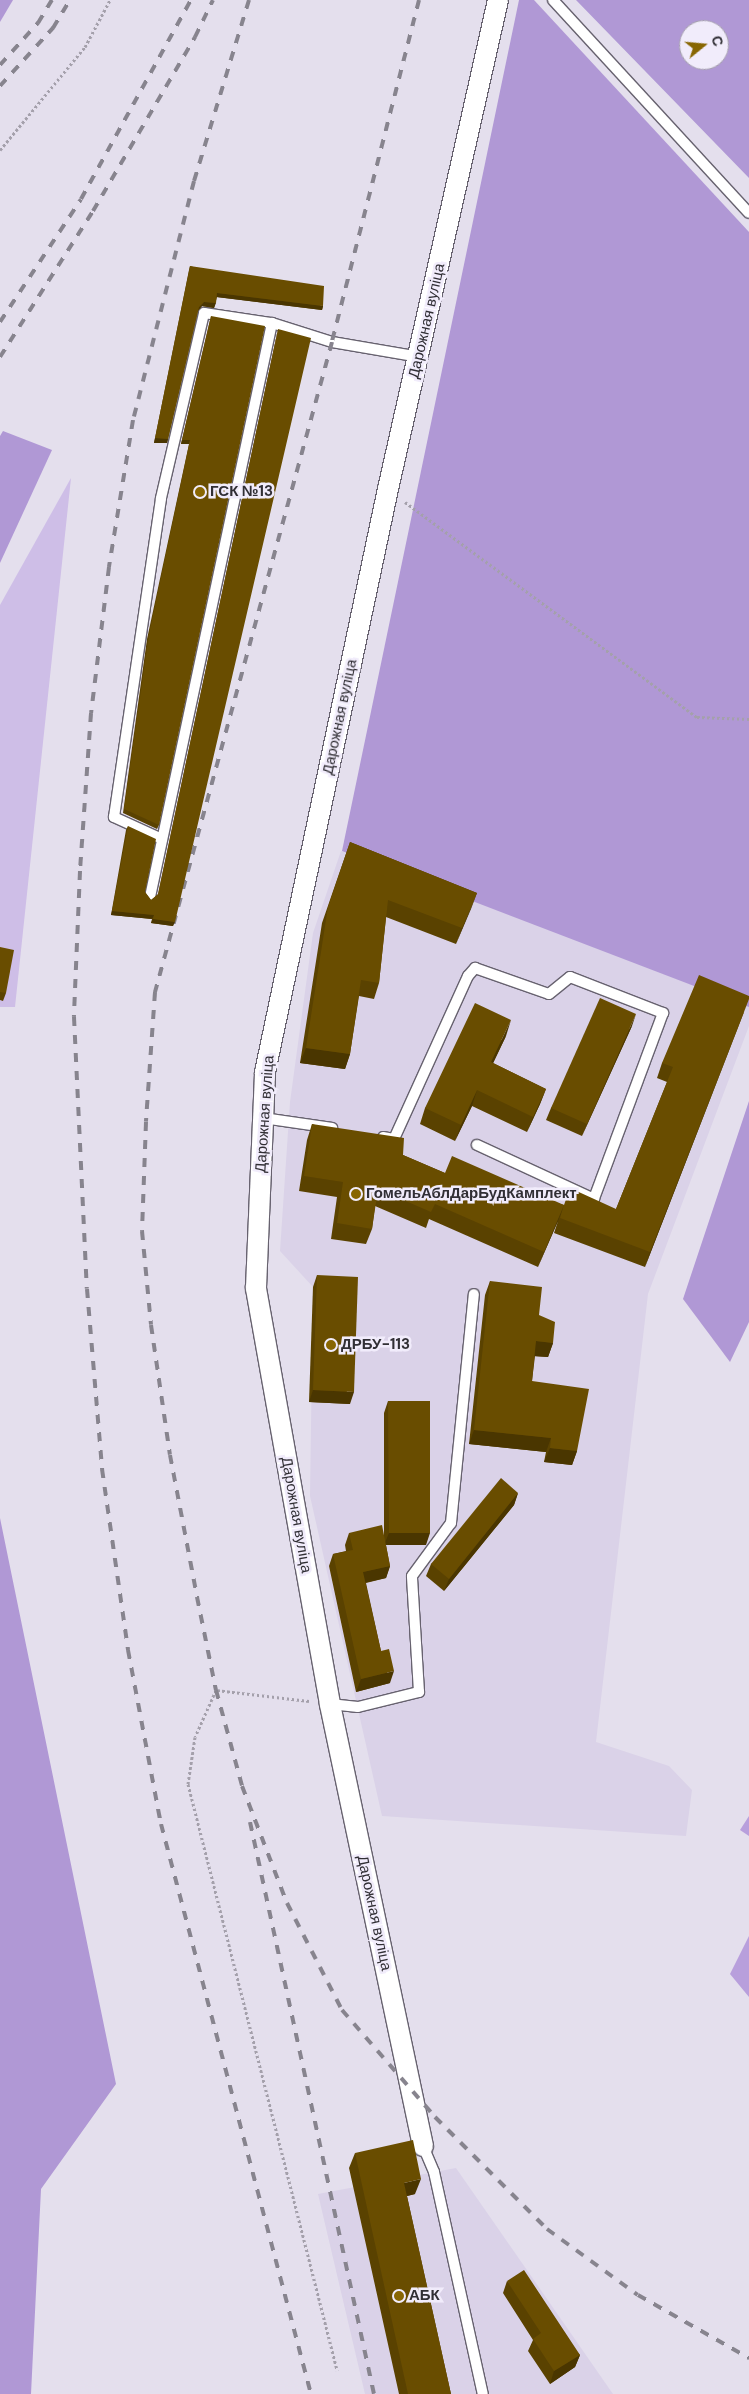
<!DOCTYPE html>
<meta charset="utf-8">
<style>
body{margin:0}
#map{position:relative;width:749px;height:2394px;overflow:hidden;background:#e4dfed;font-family:"DM Sans",sans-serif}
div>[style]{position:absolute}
.built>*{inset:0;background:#dad2e8}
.green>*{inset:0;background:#cebee7}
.forest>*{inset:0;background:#b098d5}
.water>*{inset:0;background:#b89fdc}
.path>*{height:3px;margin-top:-1.5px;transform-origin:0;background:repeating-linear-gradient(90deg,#a4a0ab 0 2.5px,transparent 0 5px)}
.roads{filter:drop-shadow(1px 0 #67626f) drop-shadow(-1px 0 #67626f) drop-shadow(0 1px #67626f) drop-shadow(0 -1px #67626f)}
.lane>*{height:10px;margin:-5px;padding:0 5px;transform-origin:5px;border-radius:5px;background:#fff}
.street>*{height:20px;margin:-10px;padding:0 10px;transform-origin:10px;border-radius:10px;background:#fff}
.rail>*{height:4px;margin-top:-2px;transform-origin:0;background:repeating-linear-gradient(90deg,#87848e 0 9px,transparent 0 18px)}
.wall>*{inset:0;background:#5a4200}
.shaded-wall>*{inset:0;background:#4a3600}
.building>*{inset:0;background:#694d00}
.dots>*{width:14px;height:14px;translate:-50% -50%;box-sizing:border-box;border:2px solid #f1ecfb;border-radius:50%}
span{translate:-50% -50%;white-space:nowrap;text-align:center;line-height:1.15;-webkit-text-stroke:5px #f1ecfb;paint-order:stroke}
.street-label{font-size:15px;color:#312f35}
.poi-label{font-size:15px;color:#312f35;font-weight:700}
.left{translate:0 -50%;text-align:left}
.north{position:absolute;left:679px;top:20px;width:50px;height:50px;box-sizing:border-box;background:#f1ecfb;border:1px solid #a4a0ac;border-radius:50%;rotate:73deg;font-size:14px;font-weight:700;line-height:20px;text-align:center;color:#312f35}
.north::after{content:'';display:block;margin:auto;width:18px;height:22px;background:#886602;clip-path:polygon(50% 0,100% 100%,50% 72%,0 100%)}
</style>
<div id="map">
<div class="built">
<i style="clip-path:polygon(341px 851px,749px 998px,749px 1026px,648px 1294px,596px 1742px,669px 1766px,692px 1790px,686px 1836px,382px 1816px,310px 1496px,313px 1287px,280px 1251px,290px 1102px,313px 933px)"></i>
<i style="clip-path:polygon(456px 2168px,613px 2394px,365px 2394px,318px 2194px)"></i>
</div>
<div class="green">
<i style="clip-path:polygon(71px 478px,15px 1007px,0 1007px,0 605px)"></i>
</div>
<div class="forest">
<i style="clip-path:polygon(0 0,13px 0,0 22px)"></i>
<i style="clip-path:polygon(519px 0,534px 0,749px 232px,749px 1007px,342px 851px)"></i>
<i style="clip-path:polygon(evenodd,576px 0,749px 0,749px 178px,576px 0,689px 30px,719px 30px,719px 60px,689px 60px,689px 30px)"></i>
<i style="clip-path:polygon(3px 431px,52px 450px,0 563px,0 436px)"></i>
<i style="clip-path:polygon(749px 1101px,749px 1322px,730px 1362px,683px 1299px)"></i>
<i style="clip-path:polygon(0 1518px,116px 2084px,41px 2189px,31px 2394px,0 2394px)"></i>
</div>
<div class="water">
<i style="clip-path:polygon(749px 1816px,749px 1836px,740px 1830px)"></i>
<i style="clip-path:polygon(749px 1936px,749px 1997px,730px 1974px)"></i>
</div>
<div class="path">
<i style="left:0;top:150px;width:134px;rotate:-50.5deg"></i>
<i style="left:85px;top:47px;width:53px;rotate:-62deg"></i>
<i style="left:405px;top:502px;width:363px;rotate:36.4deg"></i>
<i style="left:697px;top:717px;width:52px;rotate:2.2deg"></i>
<i style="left:309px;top:1701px;width:94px;rotate:-173.3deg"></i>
<i style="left:216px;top:1690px;width:51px;rotate:114.1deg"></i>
<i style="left:195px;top:1737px;width:48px;rotate:98.5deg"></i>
<i style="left:188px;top:1784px;width:605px;rotate:75.73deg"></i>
</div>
<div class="roads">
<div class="lane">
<i style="left:553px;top:0;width:289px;rotate:47.4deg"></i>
<i style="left:162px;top:839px;width:53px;rotate:-155.4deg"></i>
<i style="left:114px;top:817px;width:322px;rotate:-81.6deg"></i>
<i style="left:161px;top:498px;width:190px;rotate:-76.9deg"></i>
<i style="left:204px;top:313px;width:69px;rotate:8.4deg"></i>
<i style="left:150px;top:897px;width:587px;rotate:-78deg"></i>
<i style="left:272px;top:323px;width:63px;rotate:17.6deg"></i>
<i style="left:332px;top:342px;width:89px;rotate:9.7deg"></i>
<i style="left:263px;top:1118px;width:70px;rotate:8.2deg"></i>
<i style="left:383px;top:1137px;width:11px;rotate:10deg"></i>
<i style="left:394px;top:1139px;width:179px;rotate:-65.6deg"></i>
<i style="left:468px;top:976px;width:11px;rotate:-49deg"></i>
<i style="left:475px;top:968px;width:78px;rotate:19.4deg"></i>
<i style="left:549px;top:994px;width:27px;rotate:-39deg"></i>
<i style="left:570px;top:977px;width:100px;rotate:21.2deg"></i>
<i style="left:663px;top:1013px;width:198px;rotate:110.4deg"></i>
<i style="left:594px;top:1199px;width:129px;rotate:-155.2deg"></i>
<i style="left:330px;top:1704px;width:28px;rotate:6deg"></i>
<i style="left:358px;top:1707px;width:63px;rotate:-13.8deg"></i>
<i style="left:419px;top:1692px;width:116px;rotate:-93.5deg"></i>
<i style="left:412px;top:1576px;width:66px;rotate:-53.7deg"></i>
<i style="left:451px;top:1523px;width:230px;rotate:-84.3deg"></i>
<i style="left:423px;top:2146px;width:28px;rotate:67deg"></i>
<i style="left:434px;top:2172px;width:227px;rotate:77.6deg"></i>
</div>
<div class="street">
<i style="left:423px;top:2146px;width:452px;rotate:-101.9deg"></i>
<i style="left:330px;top:1704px;width:423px;rotate:-100.1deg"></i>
<i style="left:256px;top:1288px;width:216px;rotate:-87.6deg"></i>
<i style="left:265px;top:1072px;width:596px;rotate:-78.09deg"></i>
<i style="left:388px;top:489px;width:501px;rotate:-77.32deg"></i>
</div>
</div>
<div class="rail">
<i style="left:249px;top:0;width:189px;rotate:106.9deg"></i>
<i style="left:194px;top:181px;width:247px;rotate:104.3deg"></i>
<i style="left:133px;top:420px;width:149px;rotate:99.3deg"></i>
<i style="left:109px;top:567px;width:147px;rotate:97deg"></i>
<i style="left:91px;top:713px;width:158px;rotate:94deg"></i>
<i style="left:80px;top:871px;width:146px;rotate:92.4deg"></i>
<i style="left:74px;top:1017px;width:272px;rotate:87.3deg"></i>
<i style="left:87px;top:1289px;width:181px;rotate:85.2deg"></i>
<i style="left:102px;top:1469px;width:183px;rotate:81.8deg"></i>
<i style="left:128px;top:1650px;width:177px;rotate:79.3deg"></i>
<i style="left:161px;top:1824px;width:589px;rotate:75.26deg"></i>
<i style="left:419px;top:0;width:353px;rotate:104.3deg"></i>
<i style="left:332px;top:342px;width:674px;rotate:105.23deg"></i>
<i style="left:155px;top:992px;width:130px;rotate:94deg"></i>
<i style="left:146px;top:1122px;width:109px;rotate:92.1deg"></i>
<i style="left:142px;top:1231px;width:94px;rotate:84.5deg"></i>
<i style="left:151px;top:1325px;width:131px;rotate:81.7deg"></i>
<i style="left:170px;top:1455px;width:145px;rotate:79.2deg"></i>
<i style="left:197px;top:1597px;width:95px;rotate:78.5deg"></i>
<i style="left:216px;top:1690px;width:99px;rotate:74.8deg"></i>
<i style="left:242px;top:1786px;width:125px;rotate:69deg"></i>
<i style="left:287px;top:1903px;width:120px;rotate:62.8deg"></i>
<i style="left:342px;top:2010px;width:142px;rotate:49deg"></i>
<i style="left:435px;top:2117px;width:158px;rotate:45deg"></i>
<i style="left:547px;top:2229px;width:112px;rotate:36deg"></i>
<i style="left:638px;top:2295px;width:128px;rotate:29.6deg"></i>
<i style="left:0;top:65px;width:57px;rotate:-47.9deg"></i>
<i style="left:38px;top:23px;width:27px;rotate:-59deg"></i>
<i style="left:0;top:86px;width:79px;rotate:-47.6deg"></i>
<i style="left:53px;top:28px;width:33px;rotate:-59deg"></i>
<i style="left:0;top:322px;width:147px;rotate:-56.6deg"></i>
<i style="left:81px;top:199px;width:227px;rotate:-61.1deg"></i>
<i style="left:0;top:357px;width:173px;rotate:-57.5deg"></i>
<i style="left:93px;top:211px;width:202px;rotate:-59.6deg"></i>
<i style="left:195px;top:37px;width:41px;rotate:-64.1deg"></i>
<i style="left:250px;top:1822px;width:585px;rotate:77.77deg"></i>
</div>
<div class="wall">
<i style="clip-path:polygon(190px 266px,323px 306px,322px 310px,217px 297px,214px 308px,202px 306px,198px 311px,167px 443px,154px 443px,189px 270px)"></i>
<i style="clip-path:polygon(211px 316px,159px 825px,157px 829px,123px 813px,147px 639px,189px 444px,181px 444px)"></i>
<i style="clip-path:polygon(278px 329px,173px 926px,151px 923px,152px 919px,111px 915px,126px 830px,128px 826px,145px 892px,151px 900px,158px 895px)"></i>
<i style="clip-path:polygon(350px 842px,477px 893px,456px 944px,386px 917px,379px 983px,374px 999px,359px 996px,350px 1054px,345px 1069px,300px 1063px,322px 923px)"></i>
<i style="clip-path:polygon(0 947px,6px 993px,3px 1001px,0 1000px)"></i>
<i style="clip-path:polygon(744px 1012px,645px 1267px,554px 1233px,558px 1221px,538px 1267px,429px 1219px,426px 1228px,375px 1206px,372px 1229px,366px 1244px,331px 1239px,337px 1197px,299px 1191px,307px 1140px,312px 1124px,403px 1155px,445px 1173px,564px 1205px,616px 1209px,667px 1082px,657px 1078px,662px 1063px)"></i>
<i style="clip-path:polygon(632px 1026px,582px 1136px,546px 1120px,551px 1108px)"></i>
<i style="clip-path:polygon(506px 1036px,493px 1063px,546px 1089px,540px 1104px,527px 1132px,472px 1106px,455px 1141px,420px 1124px,425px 1108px)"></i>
<i style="clip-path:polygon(317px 1275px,350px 1404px,309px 1402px,313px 1287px)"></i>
<i style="clip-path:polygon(490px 1281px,553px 1343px,548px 1357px,535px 1356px,532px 1381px,577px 1451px,572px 1465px,544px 1462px,546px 1452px,469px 1444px,485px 1295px)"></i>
<i style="clip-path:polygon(388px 1401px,426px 1545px,386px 1545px,390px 1566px,386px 1578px,366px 1583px,381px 1651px,390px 1683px,356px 1692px,329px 1566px,333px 1554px,346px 1551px,345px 1545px,349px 1533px,384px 1539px,384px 1413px)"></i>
<i style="clip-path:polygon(518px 1493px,514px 1505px,444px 1591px,426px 1576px,431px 1564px)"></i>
<i style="clip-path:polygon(355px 2153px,415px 2194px,407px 2196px,451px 2394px,399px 2394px,349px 2168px)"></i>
<i style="clip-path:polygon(507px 2281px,580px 2355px,575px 2367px,550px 2384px,528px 2351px,533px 2340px,503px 2293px)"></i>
</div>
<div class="shaded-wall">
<i style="clip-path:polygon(217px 293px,323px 306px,322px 310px,216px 297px)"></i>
<i style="clip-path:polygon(204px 302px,216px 303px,214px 308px,202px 306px,197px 311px,199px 307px)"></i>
<i style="clip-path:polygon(155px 438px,168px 439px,167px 443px,154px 443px)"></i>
<i style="clip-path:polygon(182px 440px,190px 440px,189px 444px,181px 444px)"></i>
<i style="clip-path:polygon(477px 893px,471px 909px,456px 944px,462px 928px)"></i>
<i style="clip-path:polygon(112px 911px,154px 915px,152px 919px,111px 915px)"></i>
<i style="clip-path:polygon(153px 919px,175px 922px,173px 926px,151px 923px)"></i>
<i style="clip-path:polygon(749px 999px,744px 1012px,645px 1267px,650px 1252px)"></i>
<i style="clip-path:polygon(636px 1014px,632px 1026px,582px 1136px,587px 1124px)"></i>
<i style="clip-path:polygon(511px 1020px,506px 1036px,486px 1078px,491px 1062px)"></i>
<i style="clip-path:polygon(306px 1048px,350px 1054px,345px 1069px,300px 1063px)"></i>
<i style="clip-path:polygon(546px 1089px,540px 1104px,527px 1132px,533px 1117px)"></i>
<i style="clip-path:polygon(477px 1090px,472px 1106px,455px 1141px,461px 1125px)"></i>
<i style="clip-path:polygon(564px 1205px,558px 1221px,538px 1267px,544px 1252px)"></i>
<i style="clip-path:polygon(536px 1341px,553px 1343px,548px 1357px,531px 1356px)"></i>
<i style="clip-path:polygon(313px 1390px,354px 1392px,350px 1404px,309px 1402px)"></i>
<i style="clip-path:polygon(474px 1430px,551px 1438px,546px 1452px,469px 1444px)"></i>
<i style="clip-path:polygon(550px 1448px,577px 1451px,572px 1465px,544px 1462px)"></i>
<i style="clip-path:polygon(518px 1493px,514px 1505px,444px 1591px,449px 1579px)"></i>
<i style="clip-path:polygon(389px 1533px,430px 1533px,426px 1545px,384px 1545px)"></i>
<i style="clip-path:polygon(390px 1566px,386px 1578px,359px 1584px,363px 1572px)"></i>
<i style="clip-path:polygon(394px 1671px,390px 1683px,356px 1692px,361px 1679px)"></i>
<i style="clip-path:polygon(421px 2179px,415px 2194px,399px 2198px,404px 2183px)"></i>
<i style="clip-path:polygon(580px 2355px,575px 2367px,550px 2384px,554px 2371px)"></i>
</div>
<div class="building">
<i style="clip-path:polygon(190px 266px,324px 286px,323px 306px,217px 293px,216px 303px,204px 302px,199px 307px,168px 439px,155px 438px)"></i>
<i style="clip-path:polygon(211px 316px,265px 326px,159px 825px,124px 809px,149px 634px,190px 440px,182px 440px)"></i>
<i style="clip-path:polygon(278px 329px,311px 338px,175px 922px,153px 919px,154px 915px,112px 911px,128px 826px,156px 839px,145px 892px,151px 900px,158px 894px)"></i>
<i style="clip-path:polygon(350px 842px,477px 893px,462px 928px,388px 900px,379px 983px,361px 980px,350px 1054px,306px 1048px,328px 907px)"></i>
<i style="clip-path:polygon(0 947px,14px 950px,6px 993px,0 992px)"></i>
<i style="clip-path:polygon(699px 975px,749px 996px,749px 999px,650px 1252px,560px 1218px,564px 1205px,544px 1252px,435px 1204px,431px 1212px,378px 1189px,372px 1229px,337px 1223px,343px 1182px,304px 1176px,312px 1124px,404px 1138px,403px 1155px,445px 1173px,452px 1156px,564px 1205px,570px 1188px,616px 1209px,673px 1067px,662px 1063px)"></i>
<i style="clip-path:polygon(600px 998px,636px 1014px,587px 1124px,551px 1108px)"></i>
<i style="clip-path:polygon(475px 1003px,511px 1020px,491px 1062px,546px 1089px,533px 1117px,477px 1090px,461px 1125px,425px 1108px)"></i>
<i style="clip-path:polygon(317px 1275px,358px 1277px,354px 1392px,313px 1390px)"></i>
<i style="clip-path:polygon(490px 1281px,542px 1287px,539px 1315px,555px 1322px,553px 1343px,536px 1341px,532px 1381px,589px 1389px,577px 1451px,550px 1448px,551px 1438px,474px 1430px)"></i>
<i style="clip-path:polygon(388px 1401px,430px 1401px,430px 1533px,389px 1533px)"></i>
<i style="clip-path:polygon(501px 1478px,518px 1493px,449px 1579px,431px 1564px)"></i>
<i style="clip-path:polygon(382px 1525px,390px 1566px,363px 1572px,381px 1651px,389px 1649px,394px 1671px,361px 1679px,333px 1554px,353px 1550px,349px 1533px)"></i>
<i style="clip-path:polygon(413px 2140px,421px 2179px,404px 2183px,451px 2394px,408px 2394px,355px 2153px)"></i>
<i style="clip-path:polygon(524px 2270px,580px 2355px,554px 2371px,533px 2339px,541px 2333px,507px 2281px)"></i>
</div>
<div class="dots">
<i style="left:200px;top:492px;background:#886602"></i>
<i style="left:356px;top:1194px;background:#886602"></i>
<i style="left:331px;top:1345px;background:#886602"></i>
<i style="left:399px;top:2296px;background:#886602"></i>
</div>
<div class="street-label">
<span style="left:427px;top:321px;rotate:-77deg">Дарожная вуліца</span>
<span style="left:340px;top:717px;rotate:-78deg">Дарожная вуліца</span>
<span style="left:265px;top:1114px;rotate:-86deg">Дарожная вуліца</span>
<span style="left:296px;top:1515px;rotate:80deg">Дарожная вуліца</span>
<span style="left:374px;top:1913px;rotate:78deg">Дарожная вуліца</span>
</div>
<div class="poi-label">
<span class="left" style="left:210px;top:492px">ГСК №13</span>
<span class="left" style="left:366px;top:1194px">ГомельАблДарБудКамплект</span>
<span class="left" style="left:341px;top:1345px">ДРБУ-113</span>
<span class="left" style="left:409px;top:2296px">АБК</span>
</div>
<div class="north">С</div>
</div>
